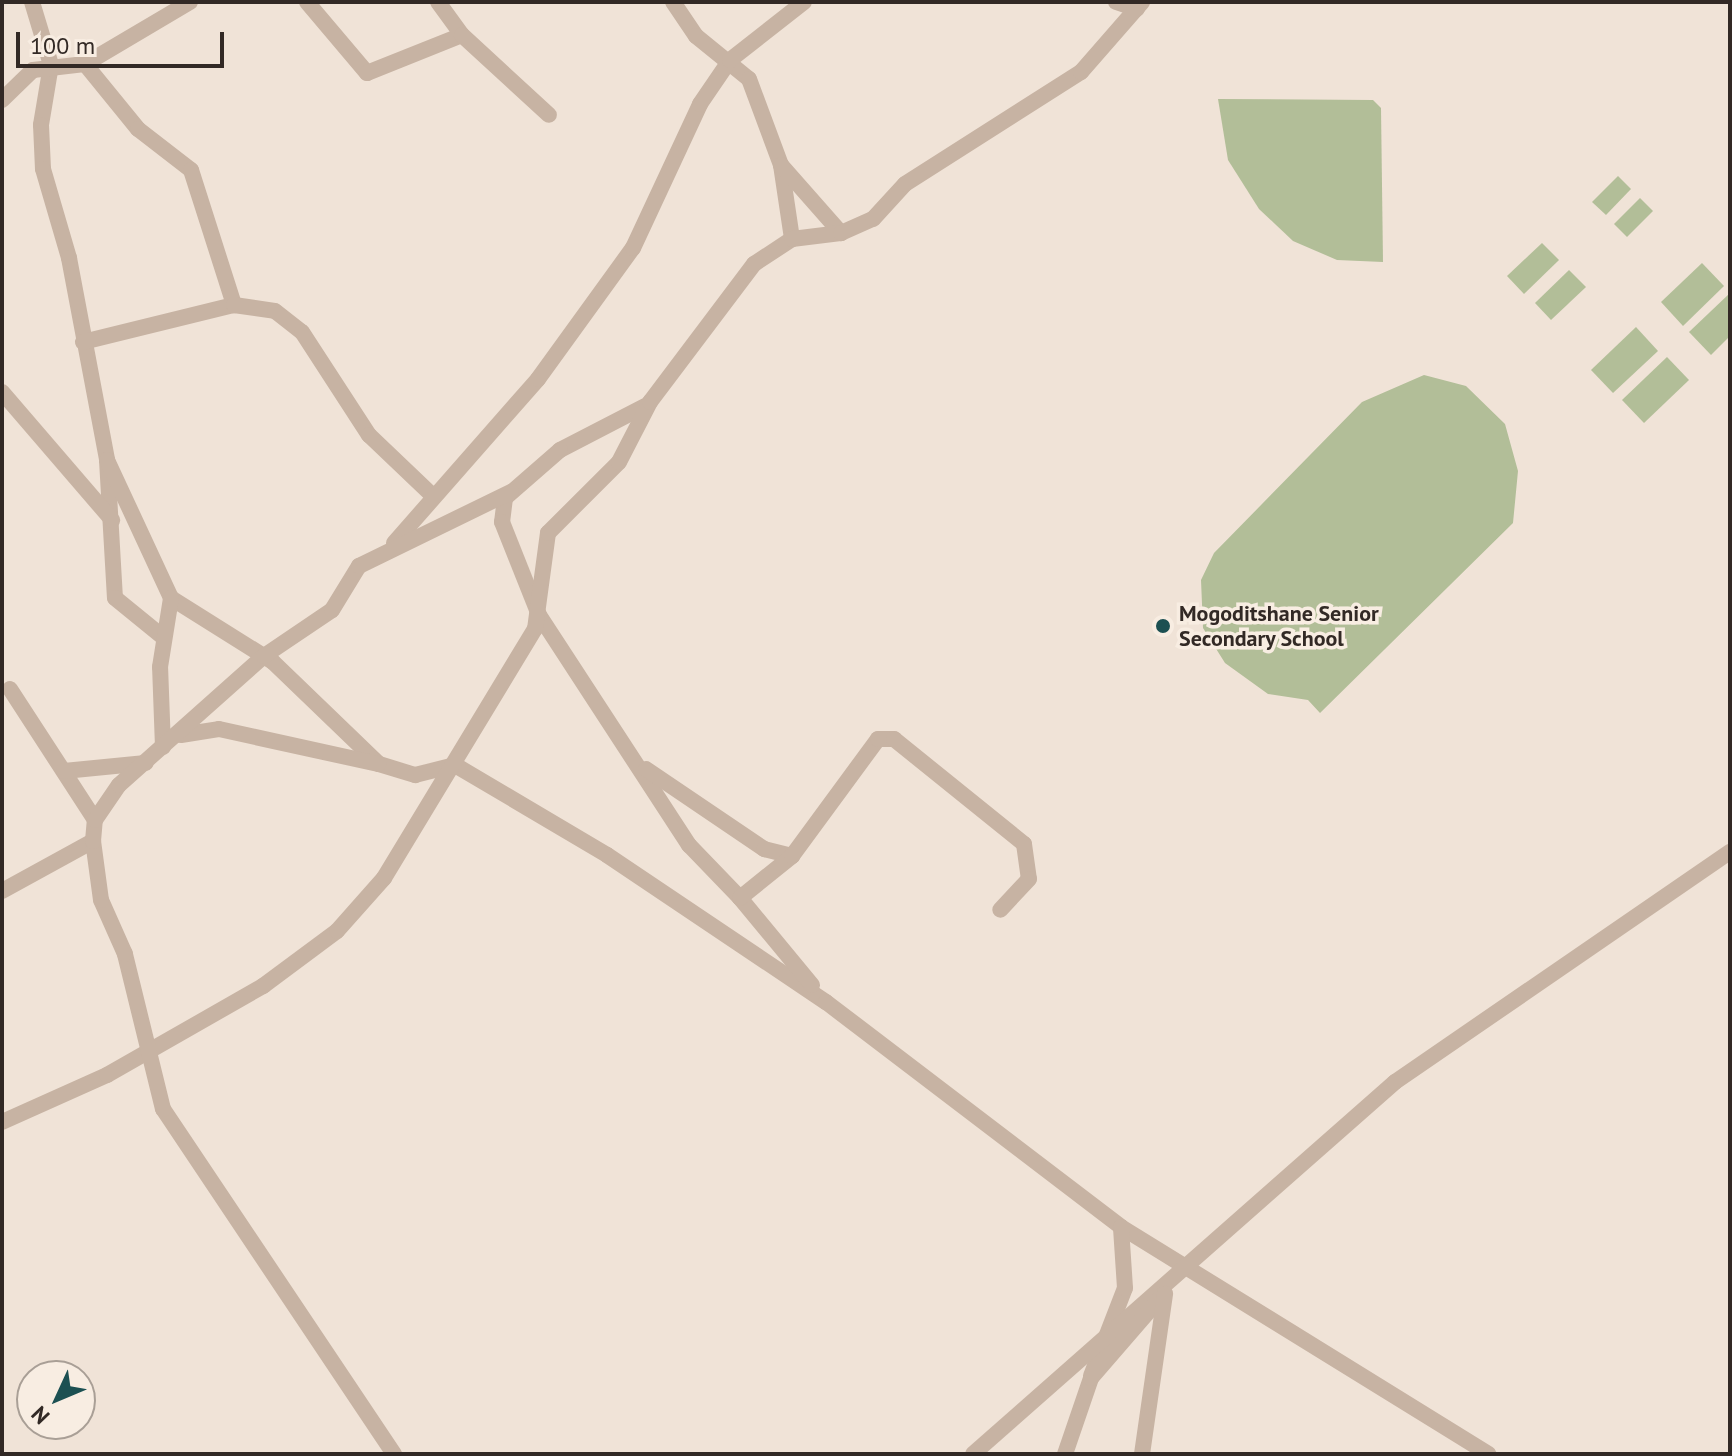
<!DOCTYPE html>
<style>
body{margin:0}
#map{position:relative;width:1732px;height:1456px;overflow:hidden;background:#f0e3d7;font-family:"PT Sans",sans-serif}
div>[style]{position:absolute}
.green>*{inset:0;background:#b2be98}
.minor>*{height:16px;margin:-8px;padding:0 8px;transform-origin:8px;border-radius:8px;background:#c7b3a3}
.dots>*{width:22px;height:22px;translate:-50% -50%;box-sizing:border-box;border:4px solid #f8ede2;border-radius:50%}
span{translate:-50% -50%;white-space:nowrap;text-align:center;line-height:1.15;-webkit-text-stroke:7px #f8ede2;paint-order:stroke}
.poi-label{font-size:22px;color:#322925;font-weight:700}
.left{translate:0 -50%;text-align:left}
.frame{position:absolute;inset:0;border:4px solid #322925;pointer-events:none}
.north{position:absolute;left:16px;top:1360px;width:80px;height:80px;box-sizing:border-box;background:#f8ede2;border:2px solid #a99f96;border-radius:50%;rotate:226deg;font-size:22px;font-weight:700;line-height:32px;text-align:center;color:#322925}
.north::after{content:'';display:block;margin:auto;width:28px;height:36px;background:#1c5052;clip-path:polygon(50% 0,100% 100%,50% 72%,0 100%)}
.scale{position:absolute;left:16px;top:32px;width:208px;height:36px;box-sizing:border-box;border:4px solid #322925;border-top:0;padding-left:10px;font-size:24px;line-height:28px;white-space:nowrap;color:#322925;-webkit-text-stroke:6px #f8ede2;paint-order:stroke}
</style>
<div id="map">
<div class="green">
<i style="clip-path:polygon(1218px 99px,1373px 100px,1381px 108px,1383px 262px,1337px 260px,1293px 241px,1259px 209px,1228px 160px)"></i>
<i style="clip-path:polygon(1618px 176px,1631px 189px,1606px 215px,1592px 202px)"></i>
<i style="clip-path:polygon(1640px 198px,1653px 211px,1627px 237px,1614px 224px)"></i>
<i style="clip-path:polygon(1542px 243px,1559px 260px,1524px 294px,1507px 276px)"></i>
<i style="clip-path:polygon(1702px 263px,1724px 286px,1683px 326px,1661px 302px)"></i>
<i style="clip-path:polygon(1569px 270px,1586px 287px,1551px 320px,1535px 303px)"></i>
<i style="clip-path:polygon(1730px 293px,1730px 336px,1711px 355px,1689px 332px)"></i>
<i style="clip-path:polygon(1636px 327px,1658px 351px,1613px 393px,1591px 370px)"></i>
<i style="clip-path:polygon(1667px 357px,1689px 380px,1644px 423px,1622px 400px)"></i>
<i style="clip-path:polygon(1424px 375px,1466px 386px,1505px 424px,1518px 471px,1513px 523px,1320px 713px,1308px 700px,1268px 694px,1225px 663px,1203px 628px,1201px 580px,1214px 553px,1362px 402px)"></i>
</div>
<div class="minor">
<i style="left:32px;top:2px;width:66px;rotate:73.2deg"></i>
<i style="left:51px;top:65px;width:61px;rotate:99.5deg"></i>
<i style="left:41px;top:125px;width:44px;rotate:87.4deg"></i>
<i style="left:43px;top:169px;width:93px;rotate:73.7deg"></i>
<i style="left:69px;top:258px;width:206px;rotate:79.3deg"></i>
<i style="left:107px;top:460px;width:138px;rotate:86.7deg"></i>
<i style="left:115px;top:598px;width:63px;rotate:39.2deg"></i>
<i style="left:307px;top:2px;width:93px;rotate:49.8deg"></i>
<i style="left:367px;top:73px;width:102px;rotate:-21.8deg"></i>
<i style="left:438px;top:2px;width:41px;rotate:54deg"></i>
<i style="left:462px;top:35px;width:118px;rotate:42.6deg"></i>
<i style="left:673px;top:2px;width:41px;rotate:55.9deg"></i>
<i style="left:696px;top:36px;width:68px;rotate:39.1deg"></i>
<i style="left:749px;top:79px;width:92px;rotate:69.6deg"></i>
<i style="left:781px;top:165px;width:75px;rotate:81.5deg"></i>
<i style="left:1116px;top:2px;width:22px;rotate:18deg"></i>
<i style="left:85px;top:64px;width:84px;rotate:50.8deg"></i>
<i style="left:138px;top:129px;width:67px;rotate:37.7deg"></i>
<i style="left:191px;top:170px;width:142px;rotate:72.3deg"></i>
<i style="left:2px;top:100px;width:43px;rotate:-44.1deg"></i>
<i style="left:33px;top:70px;width:52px;rotate:-6.6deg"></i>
<i style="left:85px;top:64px;width:122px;rotate:-30.6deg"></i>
<i style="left:781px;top:165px;width:91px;rotate:48.6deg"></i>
<i style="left:83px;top:342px;width:155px;rotate:-13.8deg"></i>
<i style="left:234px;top:305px;width:41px;rotate:8.3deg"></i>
<i style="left:275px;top:311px;width:34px;rotate:38deg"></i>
<i style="left:302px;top:332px;width:123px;rotate:57deg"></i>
<i style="left:369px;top:435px;width:88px;rotate:43.6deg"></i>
<i style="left:2px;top:392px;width:169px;rotate:49.3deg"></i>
<i style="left:645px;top:406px;width:96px;rotate:152.6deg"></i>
<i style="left:560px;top:450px;width:73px;rotate:138.9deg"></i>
<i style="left:505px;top:498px;width:24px;rotate:97deg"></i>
<i style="left:502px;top:522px;width:100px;rotate:68.3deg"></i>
<i style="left:539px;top:615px;width:275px;rotate:56.9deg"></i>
<i style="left:689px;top:845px;width:74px;rotate:46.1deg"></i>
<i style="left:107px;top:460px;width:152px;rotate:65.1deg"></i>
<i style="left:171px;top:598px;width:120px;rotate:32.1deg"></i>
<i style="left:273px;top:662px;width:147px;rotate:43.9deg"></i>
<i style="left:379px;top:764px;width:38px;rotate:17deg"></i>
<i style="left:415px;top:775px;width:41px;rotate:-14deg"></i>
<i style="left:455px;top:765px;width:177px;rotate:30.6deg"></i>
<i style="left:607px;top:855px;width:264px;rotate:33.9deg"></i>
<i style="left:826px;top:1002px;width:371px;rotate:37.3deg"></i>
<i style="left:1121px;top:1227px;width:432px;rotate:31.7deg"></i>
<i style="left:394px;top:543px;width:218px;rotate:-48.7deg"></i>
<i style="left:538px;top:379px;width:162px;rotate:-54.1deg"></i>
<i style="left:633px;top:248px;width:159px;rotate:-65deg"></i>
<i style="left:700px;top:104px;width:53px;rotate:-55.7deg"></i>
<i style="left:730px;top:60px;width:94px;rotate:-38.1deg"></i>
<i style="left:10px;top:689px;width:156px;rotate:57deg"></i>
<i style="left:181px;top:735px;width:38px;rotate:-9deg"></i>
<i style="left:219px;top:729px;width:163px;rotate:12.4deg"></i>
<i style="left:163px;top:747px;width:80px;rotate:-92.1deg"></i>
<i style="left:160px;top:667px;width:70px;rotate:-80.9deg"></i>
<i style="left:646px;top:769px;width:143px;rotate:34.1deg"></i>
<i style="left:764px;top:849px;width:29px;rotate:14deg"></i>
<i style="left:64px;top:771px;width:82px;rotate:-5.6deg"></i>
<i style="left:2px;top:891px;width:104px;rotate:-28.8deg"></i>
<i style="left:812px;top:985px;width:113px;rotate:-129.6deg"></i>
<i style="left:740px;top:898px;width:67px;rotate:-38.9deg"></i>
<i style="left:792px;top:856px;width:145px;rotate:-53.7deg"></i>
<i style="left:878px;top:739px;width:16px"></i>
<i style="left:894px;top:739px;width:167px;rotate:38.9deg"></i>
<i style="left:1024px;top:844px;width:35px;rotate:82deg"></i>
<i style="left:1029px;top:879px;width:42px;rotate:133.1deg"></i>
<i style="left:2px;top:1122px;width:115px;rotate:-24.1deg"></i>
<i style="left:107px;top:1075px;width:180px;rotate:-29.7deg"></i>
<i style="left:263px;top:986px;width:92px;rotate:-36.6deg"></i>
<i style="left:337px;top:931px;width:71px;rotate:-48.4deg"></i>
<i style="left:384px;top:878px;width:291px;rotate:-58.8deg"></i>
<i style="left:535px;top:629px;width:97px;rotate:-82.3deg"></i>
<i style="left:548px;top:533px;width:100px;rotate:-45deg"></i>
<i style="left:619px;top:462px;width:68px;rotate:-62.7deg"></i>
<i style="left:650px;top:402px;width:173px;rotate:-53deg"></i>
<i style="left:754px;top:264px;width:45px;rotate:-33.3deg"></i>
<i style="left:792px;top:239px;width:49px;rotate:-7deg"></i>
<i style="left:841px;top:233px;width:35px;rotate:-24deg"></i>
<i style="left:873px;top:219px;width:47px;rotate:-47.6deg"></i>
<i style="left:905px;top:184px;width:209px;rotate:-32.5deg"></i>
<i style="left:1081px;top:72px;width:93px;rotate:-48.9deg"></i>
<i style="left:1091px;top:1376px;width:94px;rotate:-68.9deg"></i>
<i style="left:1125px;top:1288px;width:61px;rotate:-93.8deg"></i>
<i style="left:394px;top:1454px;width:415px;rotate:-123.8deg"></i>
<i style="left:163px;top:1109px;width:160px;rotate:-103.8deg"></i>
<i style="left:125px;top:954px;width:59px;rotate:-114deg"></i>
<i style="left:101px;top:900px;width:60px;rotate:-97.7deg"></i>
<i style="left:93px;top:841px;width:21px;rotate:-85deg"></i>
<i style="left:95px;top:820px;width:42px;rotate:-55.6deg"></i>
<i style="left:119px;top:785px;width:194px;rotate:-41.7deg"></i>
<i style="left:264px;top:656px;width:82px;rotate:-34.1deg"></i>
<i style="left:332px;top:610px;width:52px;rotate:-58.5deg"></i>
<i style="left:359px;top:566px;width:169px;rotate:-26deg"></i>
<i style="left:973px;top:1454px;width:563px;rotate:-41.4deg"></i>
<i style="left:1395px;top:1082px;width:406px;rotate:-34.5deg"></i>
<i style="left:1065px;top:1454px;width:80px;rotate:-71.1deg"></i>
<i style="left:1091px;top:1378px;width:110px;rotate:-49.1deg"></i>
<i style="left:1142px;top:1454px;width:162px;rotate:-81.8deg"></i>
</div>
<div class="dots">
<i style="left:1163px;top:626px;background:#1c5052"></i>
</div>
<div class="poi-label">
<span class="left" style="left:1179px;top:626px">Mogoditshane Senior<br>Secondary School</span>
</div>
<div class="frame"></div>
<div class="north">N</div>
<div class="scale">100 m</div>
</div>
